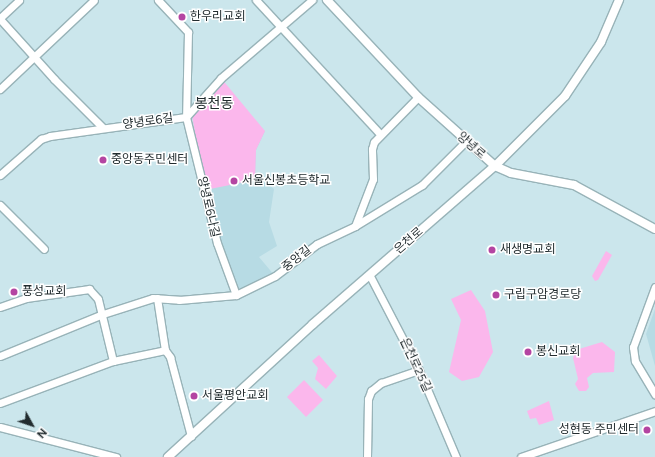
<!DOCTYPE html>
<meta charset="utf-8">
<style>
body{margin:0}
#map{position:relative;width:655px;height:457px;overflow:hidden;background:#cbe6ec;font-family:Figtree,"Noto Sans KR",sans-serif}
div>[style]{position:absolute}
.built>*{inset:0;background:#b7dbe4}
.green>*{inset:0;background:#fbb7ec}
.roads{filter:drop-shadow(1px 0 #98b3b8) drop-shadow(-1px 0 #98b3b8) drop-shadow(0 1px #98b3b8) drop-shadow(0 -1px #98b3b8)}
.minor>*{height:7px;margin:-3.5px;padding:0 3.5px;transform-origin:3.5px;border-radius:3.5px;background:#fff}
.major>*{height:8px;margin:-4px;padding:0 4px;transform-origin:4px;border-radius:4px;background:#fff}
.dots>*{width:11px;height:11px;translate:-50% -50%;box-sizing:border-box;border:2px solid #fff;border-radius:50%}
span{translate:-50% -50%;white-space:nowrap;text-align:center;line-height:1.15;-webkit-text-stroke:3px #fff;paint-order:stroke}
.poi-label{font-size:12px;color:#222c2f}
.left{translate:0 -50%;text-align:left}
.right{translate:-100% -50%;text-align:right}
.street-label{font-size:12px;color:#222c2f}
.quarter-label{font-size:14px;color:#222c2f}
.north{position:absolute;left:12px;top:405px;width:40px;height:40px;-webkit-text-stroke:3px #fff;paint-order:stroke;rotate:130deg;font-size:11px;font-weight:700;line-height:16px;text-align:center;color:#222c2f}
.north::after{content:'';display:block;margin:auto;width:14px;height:18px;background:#222c2f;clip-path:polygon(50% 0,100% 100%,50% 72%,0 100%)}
</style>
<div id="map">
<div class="built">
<i style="clip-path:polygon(192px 115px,265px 131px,256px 150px,255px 174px,274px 189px,269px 222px,277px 246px,259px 257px,275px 276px,236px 295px,205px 190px)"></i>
<i style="clip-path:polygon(655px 309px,655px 366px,646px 334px)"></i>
</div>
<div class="green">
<i style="clip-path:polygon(221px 78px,265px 131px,256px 150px,255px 180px,205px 190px,192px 115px)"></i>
<i style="clip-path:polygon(606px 251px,612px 255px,598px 280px,595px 281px,592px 276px)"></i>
<i style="clip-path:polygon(471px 290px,485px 311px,493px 352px,479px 377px,462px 381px,449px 372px,461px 320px,451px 299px)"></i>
<i style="clip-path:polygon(602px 342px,615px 352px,614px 372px,593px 373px,587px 378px,589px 387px,586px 391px,579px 391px,575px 384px,578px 379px,573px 358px,575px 353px,579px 349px)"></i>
<i style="clip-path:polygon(319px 355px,337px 376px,326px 389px,315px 379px,318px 368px,312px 361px)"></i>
<i style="clip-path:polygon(304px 380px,323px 400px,306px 417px,287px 397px)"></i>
<i style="clip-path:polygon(549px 401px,554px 420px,539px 425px,536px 418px,530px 419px,527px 411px)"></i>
</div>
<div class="roads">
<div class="minor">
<i style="left:158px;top:0;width:44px;rotate:46.8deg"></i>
<i style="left:188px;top:32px;width:85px;rotate:91.3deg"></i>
<i style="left:186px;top:117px;width:130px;rotate:76.2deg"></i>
<i style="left:217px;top:243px;width:55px;rotate:69.9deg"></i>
<i style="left:256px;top:0;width:183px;rotate:47.2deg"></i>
<i style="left:0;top:18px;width:26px;rotate:-43deg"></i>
<i style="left:0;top:19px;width:81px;rotate:48deg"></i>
<i style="left:54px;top:79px;width:69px;rotate:45deg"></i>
<i style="left:0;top:89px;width:129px;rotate:-43.4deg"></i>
<i style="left:0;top:175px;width:55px;rotate:-41.3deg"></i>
<i style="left:41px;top:139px;width:9px;rotate:-18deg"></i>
<i style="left:50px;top:136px;width:137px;rotate:-8deg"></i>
<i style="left:186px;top:117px;width:52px;rotate:-48.1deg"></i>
<i style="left:221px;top:78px;width:120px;rotate:-40.6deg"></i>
<i style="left:0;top:205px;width:62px;rotate:45deg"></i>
<i style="left:355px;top:226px;width:50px;rotate:-69deg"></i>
<i style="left:373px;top:179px;width:30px;rotate:-92deg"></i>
<i style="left:372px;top:149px;width:7px;rotate:-74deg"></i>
<i style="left:374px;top:142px;width:63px;rotate:-45.6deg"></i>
<i style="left:370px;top:276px;width:106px;rotate:62.5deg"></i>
<i style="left:419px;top:370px;width:95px;rotate:67deg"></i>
<i style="left:655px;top:287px;width:64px;rotate:110.1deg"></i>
<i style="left:633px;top:347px;width:14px;rotate:82deg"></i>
<i style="left:635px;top:361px;width:39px;rotate:59deg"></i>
<i style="left:157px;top:298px;width:53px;rotate:81.3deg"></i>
<i style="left:165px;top:350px;width:9px;rotate:54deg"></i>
<i style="left:170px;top:357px;width:82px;rotate:75.1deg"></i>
<i style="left:0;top:307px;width:28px;rotate:-19deg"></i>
<i style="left:26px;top:298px;width:64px;rotate:-8.1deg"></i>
<i style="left:89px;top:289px;width:13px;rotate:48deg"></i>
<i style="left:98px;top:299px;width:64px;rotate:76.4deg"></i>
<i style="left:0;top:356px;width:111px;rotate:-22.2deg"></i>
<i style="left:103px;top:314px;width:52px;rotate:-17.7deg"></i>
<i style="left:153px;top:298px;width:26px;rotate:4deg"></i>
<i style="left:179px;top:300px;width:57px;rotate:-5deg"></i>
<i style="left:236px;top:295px;width:43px;rotate:-26deg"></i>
<i style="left:275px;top:276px;width:53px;rotate:-37.3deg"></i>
<i style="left:317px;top:244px;width:42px;rotate:-25.3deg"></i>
<i style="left:355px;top:226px;width:79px;rotate:-31.5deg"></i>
<i style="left:422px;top:185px;width:61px;rotate:-45deg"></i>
<i style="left:0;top:403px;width:121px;rotate:-20.4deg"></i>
<i style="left:113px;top:361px;width:53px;rotate:-11.9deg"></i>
<i style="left:0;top:427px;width:120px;rotate:14.5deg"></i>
<i style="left:367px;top:457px;width:58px;rotate:-89deg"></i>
<i style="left:368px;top:399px;width:9px;rotate:-69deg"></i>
<i style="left:371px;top:391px;width:13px;rotate:-39deg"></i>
<i style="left:381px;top:383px;width:40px;rotate:-18.9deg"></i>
<i style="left:521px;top:457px;width:142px;rotate:-18.9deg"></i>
</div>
<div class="major">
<i style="left:327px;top:0;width:133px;rotate:46.8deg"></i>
<i style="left:418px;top:97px;width:103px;rotate:41.9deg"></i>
<i style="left:495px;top:166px;width:17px;rotate:24deg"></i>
<i style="left:511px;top:173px;width:64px;rotate:10.8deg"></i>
<i style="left:574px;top:185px;width:92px;rotate:28.5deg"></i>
<i style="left:168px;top:457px;width:197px;rotate:-42.5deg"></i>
<i style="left:313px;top:324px;width:241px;rotate:-41deg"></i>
<i style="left:495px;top:166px;width:99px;rotate:-45deg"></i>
<i style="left:565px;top:96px;width:65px;rotate:-56.3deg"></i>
<i style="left:601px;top:42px;width:46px;rotate:-66.8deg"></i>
</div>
</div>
<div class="dots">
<i style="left:182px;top:17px;background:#b445a2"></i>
<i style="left:103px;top:160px;background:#b445a2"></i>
<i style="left:234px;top:181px;background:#b445a2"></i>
<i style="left:492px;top:250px;background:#b445a2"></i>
<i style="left:14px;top:292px;background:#b445a2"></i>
<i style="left:496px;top:295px;background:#b445a2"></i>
<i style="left:528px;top:352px;background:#b445a2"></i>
<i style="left:194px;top:396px;background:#b445a2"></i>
<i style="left:647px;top:430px;background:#b445a2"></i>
</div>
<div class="poi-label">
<span class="left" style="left:190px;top:17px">한우리교회</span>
<span class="left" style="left:111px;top:160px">중앙동주민센터</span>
<span class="left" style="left:242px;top:181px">서울신봉초등학교</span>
<span class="left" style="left:500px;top:250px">새생명교회</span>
<span class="left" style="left:22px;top:292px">풍성교회</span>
<span class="left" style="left:504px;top:295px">구립구암경로당</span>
<span class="left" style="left:536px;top:352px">봉신교회</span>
<span class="left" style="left:202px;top:396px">서울평안교회</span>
<span class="right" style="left:639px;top:430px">성현동 주민센터</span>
</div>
<div class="street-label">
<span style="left:148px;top:122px;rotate:-8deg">양녕로6길</span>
<span style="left:471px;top:146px;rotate:41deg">양녕로</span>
<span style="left:208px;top:207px;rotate:77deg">양녕로6나길</span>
<span style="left:409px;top:241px;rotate:-41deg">은천로</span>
<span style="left:297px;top:259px;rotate:-38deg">중앙길</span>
<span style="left:415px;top:365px;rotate:65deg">은천로25길</span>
</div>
<div class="quarter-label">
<span style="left:214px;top:104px">봉천동</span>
</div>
<div class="north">N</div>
</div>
